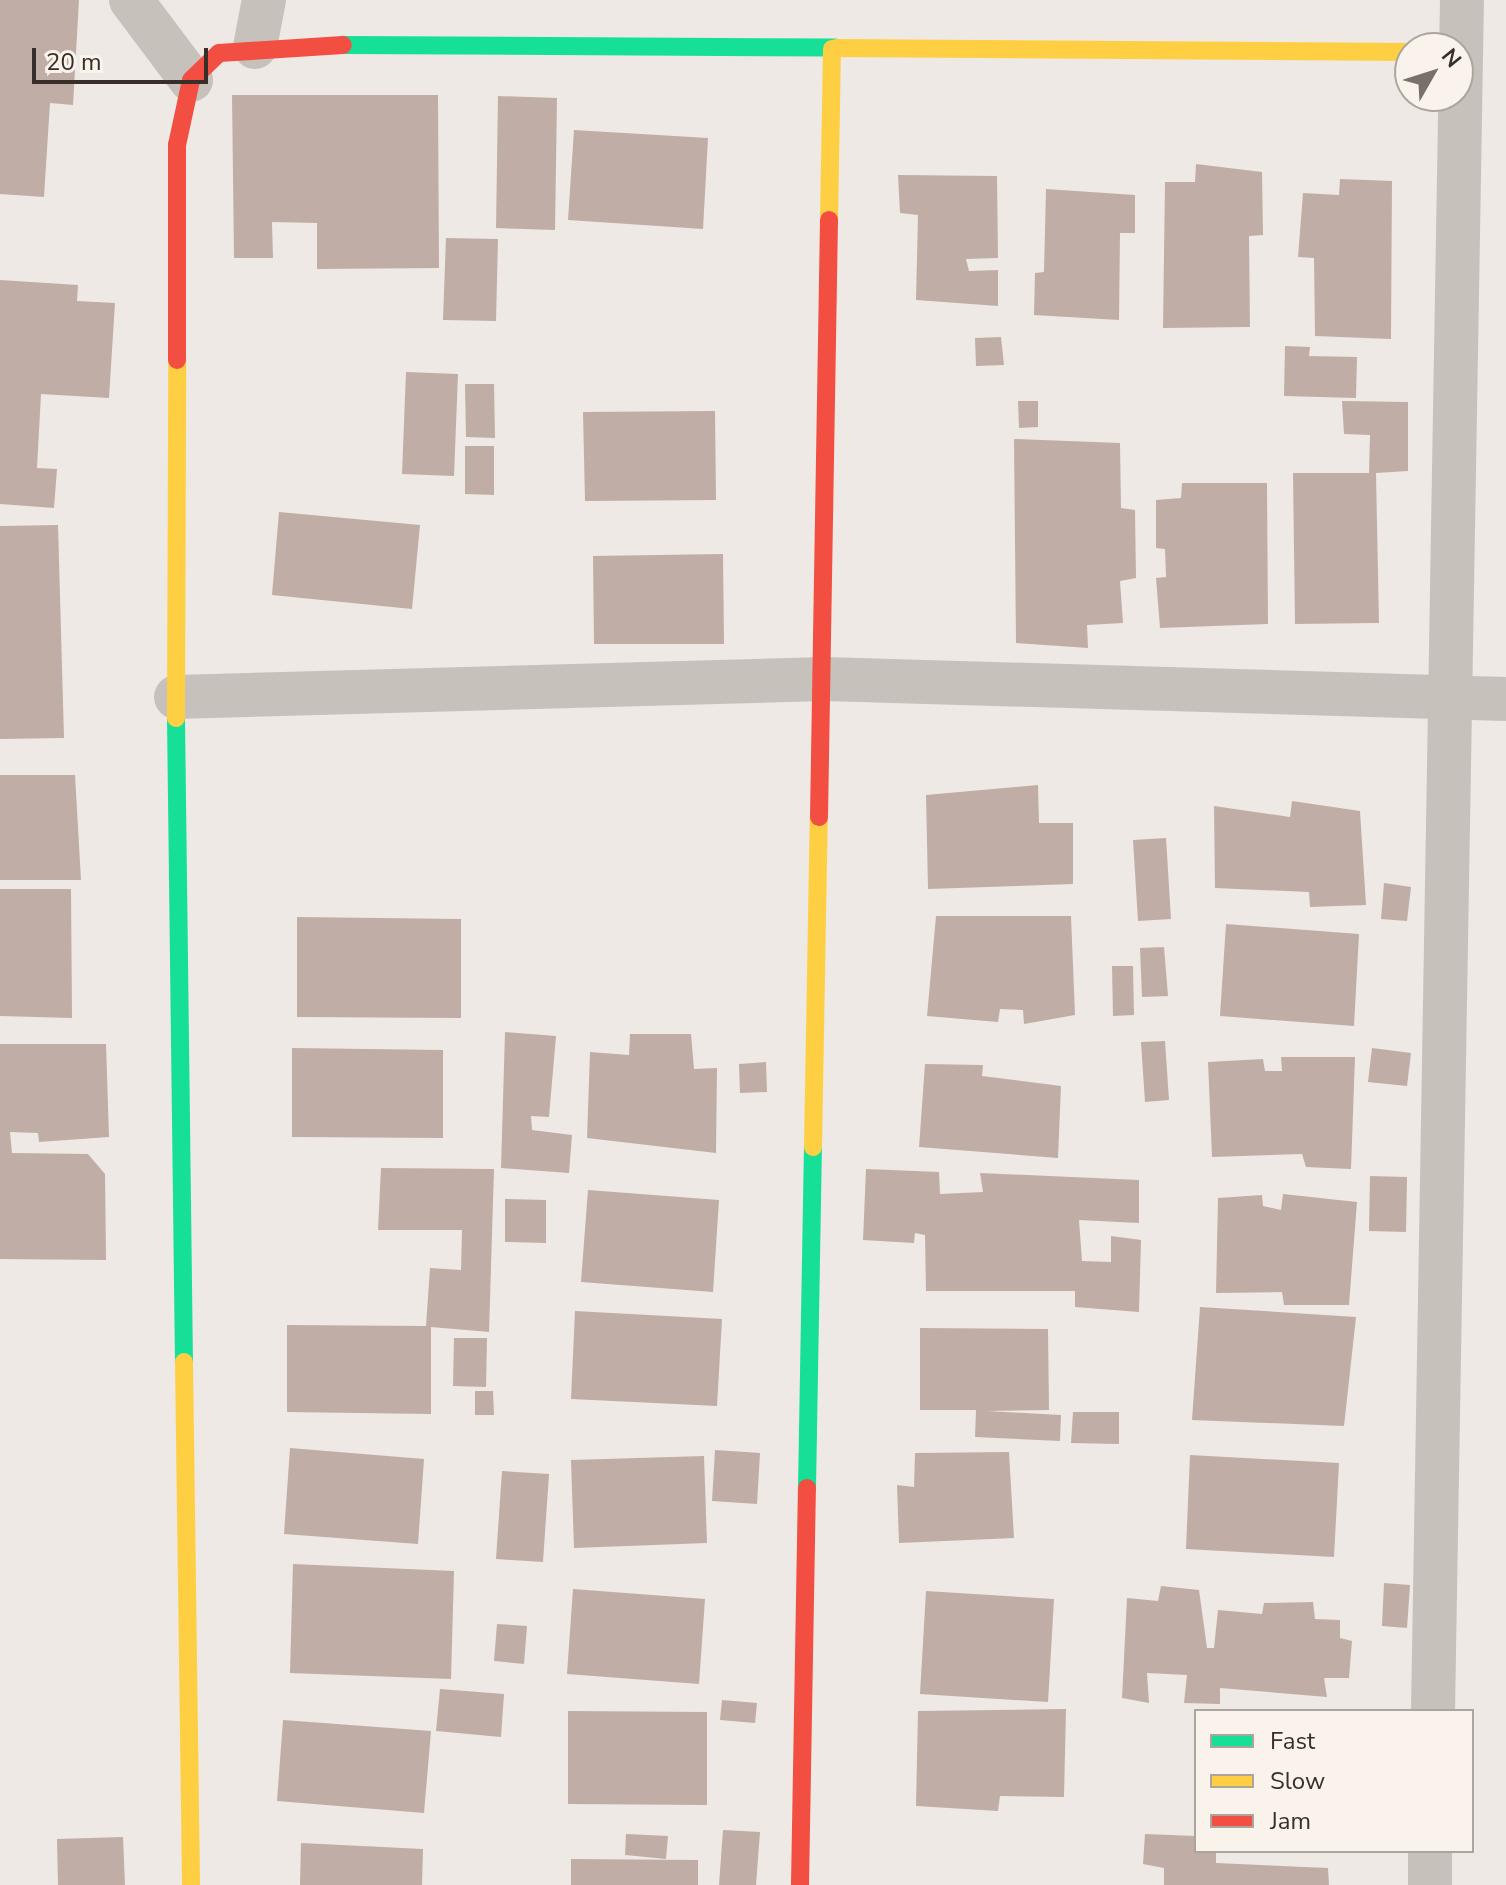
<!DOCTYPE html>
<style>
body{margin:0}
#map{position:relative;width:1506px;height:1885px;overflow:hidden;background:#eee9e4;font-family:"Nunito Sans",sans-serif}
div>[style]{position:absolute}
.building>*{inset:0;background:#c0aea6}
.street>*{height:44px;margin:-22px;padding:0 22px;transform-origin:22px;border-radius:22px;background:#c7c1bc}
.fast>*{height:18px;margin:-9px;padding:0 9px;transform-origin:9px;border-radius:9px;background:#16e098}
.slow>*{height:18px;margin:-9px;padding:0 9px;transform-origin:9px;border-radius:9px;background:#ffcf43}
.jam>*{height:18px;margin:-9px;padding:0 9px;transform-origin:9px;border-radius:9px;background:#f24e42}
span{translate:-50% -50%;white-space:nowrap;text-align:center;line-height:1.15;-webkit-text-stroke:8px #f9f3ec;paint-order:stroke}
.legend{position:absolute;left:1194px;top:1709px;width:280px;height:144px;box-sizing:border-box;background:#f9f3ec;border:2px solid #aca59e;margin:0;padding:10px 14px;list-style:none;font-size:24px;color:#382f2a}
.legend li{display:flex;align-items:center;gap:16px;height:40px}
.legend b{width:40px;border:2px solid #aca59e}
.north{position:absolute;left:1394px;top:32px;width:80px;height:80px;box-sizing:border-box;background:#f9f3ec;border:2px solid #aca59e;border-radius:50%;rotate:51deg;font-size:22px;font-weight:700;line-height:32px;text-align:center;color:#382f2a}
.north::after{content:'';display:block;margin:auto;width:28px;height:36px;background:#78706b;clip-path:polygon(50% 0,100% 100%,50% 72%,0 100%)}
.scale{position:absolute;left:32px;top:48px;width:176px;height:36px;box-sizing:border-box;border:4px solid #382f2a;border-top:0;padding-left:10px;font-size:24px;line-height:28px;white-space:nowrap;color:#382f2a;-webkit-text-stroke:6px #f9f3ec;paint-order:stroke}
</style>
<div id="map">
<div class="building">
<i style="clip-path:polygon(0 0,79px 0,73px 105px,50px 103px,44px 197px,0 194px)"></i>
<i style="clip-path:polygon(232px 95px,438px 95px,439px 268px,317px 269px,317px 223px,272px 222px,273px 258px,234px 258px)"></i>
<i style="clip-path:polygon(498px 96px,557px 98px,555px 230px,496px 228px)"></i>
<i style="clip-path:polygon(574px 130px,708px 138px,703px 229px,568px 220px)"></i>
<i style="clip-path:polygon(1196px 164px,1262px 172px,1263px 235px,1249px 236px,1250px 327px,1163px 328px,1165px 182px,1195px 182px)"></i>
<i style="clip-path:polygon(898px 175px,997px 176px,998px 258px,966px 259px,969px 271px,998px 270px,998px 306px,916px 300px,918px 215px,900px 213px)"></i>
<i style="clip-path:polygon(1340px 179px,1392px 181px,1391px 339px,1315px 336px,1314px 258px,1298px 257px,1303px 193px,1339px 195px)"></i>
<i style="clip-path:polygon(1046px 189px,1135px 195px,1135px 233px,1120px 233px,1119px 320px,1034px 315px,1035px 273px,1044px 272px)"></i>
<i style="clip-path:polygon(446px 238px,498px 239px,496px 321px,443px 320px)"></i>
<i style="clip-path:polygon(0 280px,78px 285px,77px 301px,115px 303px,109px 398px,41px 394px,37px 468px,57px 469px,54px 508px,0 504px)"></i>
<i style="clip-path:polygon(1001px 337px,1004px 365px,976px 366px,975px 338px)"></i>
<i style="clip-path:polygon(1285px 346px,1310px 347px,1309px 356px,1357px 357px,1356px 398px,1284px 396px)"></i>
<i style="clip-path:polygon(406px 372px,458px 374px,454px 476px,402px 474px)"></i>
<i style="clip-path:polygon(465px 384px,494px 384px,495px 438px,466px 437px)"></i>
<i style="clip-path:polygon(1018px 401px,1038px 401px,1038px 427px,1019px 428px)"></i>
<i style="clip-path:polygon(1342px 401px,1408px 402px,1408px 471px,1376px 473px,1379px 623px,1295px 624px,1293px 473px,1369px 473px,1370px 435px,1344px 434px)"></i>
<i style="clip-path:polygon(715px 411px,716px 500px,585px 501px,583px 412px)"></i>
<i style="clip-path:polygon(1014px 439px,1120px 443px,1121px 508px,1135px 510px,1136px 578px,1120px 581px,1123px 623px,1087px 625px,1088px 648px,1016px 643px)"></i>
<i style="clip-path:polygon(465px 446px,494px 446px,494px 495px,465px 494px)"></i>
<i style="clip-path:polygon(1182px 483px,1267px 483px,1268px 624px,1160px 628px,1156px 578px,1166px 577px,1165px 549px,1156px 548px,1156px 500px,1181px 498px)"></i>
<i style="clip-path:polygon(279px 512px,420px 525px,412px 609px,272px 595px)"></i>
<i style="clip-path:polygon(58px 525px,64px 738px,0 739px,0 526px)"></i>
<i style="clip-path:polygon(723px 554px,724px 644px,594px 644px,593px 556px)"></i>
<i style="clip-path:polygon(0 775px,75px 775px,81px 880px,0 880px)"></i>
<i style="clip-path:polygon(1038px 785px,1039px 823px,1073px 823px,1073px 884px,928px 889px,926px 795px)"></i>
<i style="clip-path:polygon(1292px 801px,1360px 811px,1366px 905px,1310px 907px,1309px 892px,1215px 888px,1214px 806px,1290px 817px)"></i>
<i style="clip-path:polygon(1166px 838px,1171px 919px,1138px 921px,1133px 840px)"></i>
<i style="clip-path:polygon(1384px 883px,1411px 887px,1407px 921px,1381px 919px)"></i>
<i style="clip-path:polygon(0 889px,71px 889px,72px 1018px,0 1016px)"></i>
<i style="clip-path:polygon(936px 916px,1071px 916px,1075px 1015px,1024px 1024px,1023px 1010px,1000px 1009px,998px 1022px,927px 1016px)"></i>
<i style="clip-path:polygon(297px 917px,461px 919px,461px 1018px,297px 1017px)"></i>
<i style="clip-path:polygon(1226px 924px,1359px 934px,1354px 1026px,1220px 1016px)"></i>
<i style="clip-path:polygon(1164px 947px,1168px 996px,1142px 997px,1140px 948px)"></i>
<i style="clip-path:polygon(1112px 966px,1133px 966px,1134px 1015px,1113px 1016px)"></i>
<i style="clip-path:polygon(505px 1032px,556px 1036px,549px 1117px,531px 1116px,532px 1130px,572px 1135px,569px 1173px,501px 1168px)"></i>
<i style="clip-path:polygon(630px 1034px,691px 1034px,694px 1069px,717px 1068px,716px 1153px,587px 1138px,590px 1052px,629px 1055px)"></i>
<i style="clip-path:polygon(1165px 1041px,1169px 1100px,1145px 1102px,1141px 1042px)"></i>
<i style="clip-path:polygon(0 1044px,106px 1044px,109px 1137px,39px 1142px,38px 1133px,10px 1132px,12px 1153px,88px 1154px,105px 1174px,106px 1260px,0 1259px)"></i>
<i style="clip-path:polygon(292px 1048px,443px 1050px,443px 1138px,292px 1137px)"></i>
<i style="clip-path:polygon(1372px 1048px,1411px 1053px,1407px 1086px,1368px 1082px)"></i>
<i style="clip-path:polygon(1281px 1057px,1355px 1057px,1351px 1169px,1306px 1167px,1302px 1154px,1212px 1157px,1208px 1062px,1263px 1059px,1265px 1071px,1282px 1071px)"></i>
<i style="clip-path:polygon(766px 1062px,767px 1092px,740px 1093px,739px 1064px)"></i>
<i style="clip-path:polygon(925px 1064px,983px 1065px,982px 1076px,1061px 1086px,1058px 1158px,919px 1147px)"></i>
<i style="clip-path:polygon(381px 1168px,494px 1169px,489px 1332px,431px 1327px,431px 1414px,287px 1412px,287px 1325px,426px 1326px,430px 1268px,461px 1270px,462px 1230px,378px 1230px)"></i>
<i style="clip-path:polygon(866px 1169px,939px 1172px,940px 1194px,983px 1192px,980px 1173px,1139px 1180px,1139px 1223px,1079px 1220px,1082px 1261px,1111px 1262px,1111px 1236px,1141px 1240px,1139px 1312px,1075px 1307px,1075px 1291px,926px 1291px,925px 1235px,915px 1233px,914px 1243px,863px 1240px)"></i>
<i style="clip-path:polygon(1370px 1176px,1407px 1177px,1406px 1232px,1369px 1231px)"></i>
<i style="clip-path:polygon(588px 1190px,719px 1200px,713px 1292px,581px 1282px)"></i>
<i style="clip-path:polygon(1283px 1194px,1357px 1202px,1349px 1305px,1284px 1305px,1282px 1292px,1216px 1293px,1218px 1198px,1262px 1195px,1263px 1206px,1281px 1210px)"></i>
<i style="clip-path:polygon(505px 1199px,546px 1200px,546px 1243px,505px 1242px)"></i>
<i style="clip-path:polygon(1200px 1307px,1356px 1317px,1344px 1426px,1192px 1420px)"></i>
<i style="clip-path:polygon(575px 1311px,722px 1319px,717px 1406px,571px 1399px)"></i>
<i style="clip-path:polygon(920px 1328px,1048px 1329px,1049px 1410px,987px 1411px,1061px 1415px,1060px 1441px,975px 1437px,976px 1410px,920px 1410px)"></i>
<i style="clip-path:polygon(454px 1338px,487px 1338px,486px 1387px,453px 1386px)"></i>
<i style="clip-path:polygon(475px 1391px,493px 1391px,494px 1415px,475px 1415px)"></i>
<i style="clip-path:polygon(1073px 1412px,1119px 1412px,1119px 1444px,1071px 1443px)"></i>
<i style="clip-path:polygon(290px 1448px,424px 1459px,418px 1544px,284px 1534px)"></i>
<i style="clip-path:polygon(715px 1450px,760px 1453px,757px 1504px,712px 1501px)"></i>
<i style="clip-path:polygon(1009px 1452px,1014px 1538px,899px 1543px,897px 1485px,914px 1487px,915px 1453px)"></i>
<i style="clip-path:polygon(1190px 1455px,1339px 1463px,1334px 1557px,1186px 1549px)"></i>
<i style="clip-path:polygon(704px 1456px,707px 1543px,574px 1548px,571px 1460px)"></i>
<i style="clip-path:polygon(502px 1471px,549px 1474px,543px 1562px,496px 1559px)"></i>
<i style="clip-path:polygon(293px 1564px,454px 1571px,451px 1679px,290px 1673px)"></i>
<i style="clip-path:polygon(1384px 1583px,1410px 1585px,1407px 1628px,1382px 1626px)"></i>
<i style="clip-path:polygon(1161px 1586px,1199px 1590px,1207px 1648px,1214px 1648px,1218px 1610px,1262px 1614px,1264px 1603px,1313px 1602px,1315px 1619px,1340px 1620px,1340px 1638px,1352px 1641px,1349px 1678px,1324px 1678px,1327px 1697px,1220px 1688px,1220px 1704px,1184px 1703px,1187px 1675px,1147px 1673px,1149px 1703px,1122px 1698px,1127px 1598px,1158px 1601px)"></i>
<i style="clip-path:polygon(573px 1589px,705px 1599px,699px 1684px,567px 1674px)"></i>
<i style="clip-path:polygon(926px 1591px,1054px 1599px,1048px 1702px,920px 1694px)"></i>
<i style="clip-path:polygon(497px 1624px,527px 1626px,524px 1664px,494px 1661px)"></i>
<i style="clip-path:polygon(440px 1689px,504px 1694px,501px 1737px,436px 1731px)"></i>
<i style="clip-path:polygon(722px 1700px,757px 1703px,755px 1723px,720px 1720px)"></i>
<i style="clip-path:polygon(1066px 1709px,1064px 1797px,1000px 1796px,998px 1811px,916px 1806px,918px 1711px)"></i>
<i style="clip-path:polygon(568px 1711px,707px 1712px,707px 1805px,568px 1804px)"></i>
<i style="clip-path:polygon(283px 1720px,431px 1731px,424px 1813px,277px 1801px)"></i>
<i style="clip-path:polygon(723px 1830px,760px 1832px,756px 1885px,719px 1885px)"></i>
<i style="clip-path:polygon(626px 1834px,668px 1836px,666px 1859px,625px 1855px)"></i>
<i style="clip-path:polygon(1145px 1834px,1196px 1836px,1196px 1851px,1216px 1851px,1216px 1863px,1328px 1868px,1329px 1885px,1164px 1885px,1164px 1868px,1143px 1864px)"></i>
<i style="clip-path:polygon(123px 1837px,125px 1885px,58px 1885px,57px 1839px)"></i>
<i style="clip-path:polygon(301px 1843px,423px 1849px,422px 1885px,300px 1885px)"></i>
<i style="clip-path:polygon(571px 1859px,698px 1860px,698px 1885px,571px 1885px)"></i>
</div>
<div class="street">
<i style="left:131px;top:0;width:100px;rotate:53.1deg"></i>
<i style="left:255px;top:47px;width:48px;rotate:-79.2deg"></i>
<i style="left:176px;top:697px;width:649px;rotate:-1.59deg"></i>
<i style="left:825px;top:679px;width:681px;rotate:1.68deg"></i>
<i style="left:1433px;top:1711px;width:1711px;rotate:-89.03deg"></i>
<i style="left:1430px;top:1885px;width:34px;rotate:-90deg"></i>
</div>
<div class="fast">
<i style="left:343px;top:45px;width:493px;rotate:0.3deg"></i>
<i style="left:176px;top:718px;width:644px;rotate:89.29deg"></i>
<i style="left:807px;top:1488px;width:341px;rotate:-89deg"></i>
</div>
<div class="slow">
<i style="left:836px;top:48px;width:574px;rotate:0.4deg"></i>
<i style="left:829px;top:220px;width:171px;rotate:-89deg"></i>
<i style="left:176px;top:718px;width:358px;rotate:-89.8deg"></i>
<i style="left:813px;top:1147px;width:330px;rotate:-89deg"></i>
<i style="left:184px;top:1362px;width:523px;rotate:89.23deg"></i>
</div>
<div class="jam">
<i style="left:177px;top:360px;width:215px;rotate:-90deg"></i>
<i style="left:177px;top:145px;width:66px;rotate:-77.8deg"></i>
<i style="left:191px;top:80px;width:39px;rotate:-44deg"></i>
<i style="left:219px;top:53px;width:124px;rotate:-3.7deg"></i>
<i style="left:819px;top:817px;width:597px;rotate:-89.04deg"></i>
<i style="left:800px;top:1885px;width:397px;rotate:-89deg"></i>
</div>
<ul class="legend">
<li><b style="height:10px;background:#16e098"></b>Fast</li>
<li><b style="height:10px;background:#ffcf43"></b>Slow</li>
<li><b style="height:10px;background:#f24e42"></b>Jam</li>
</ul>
<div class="north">N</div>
<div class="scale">20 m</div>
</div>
